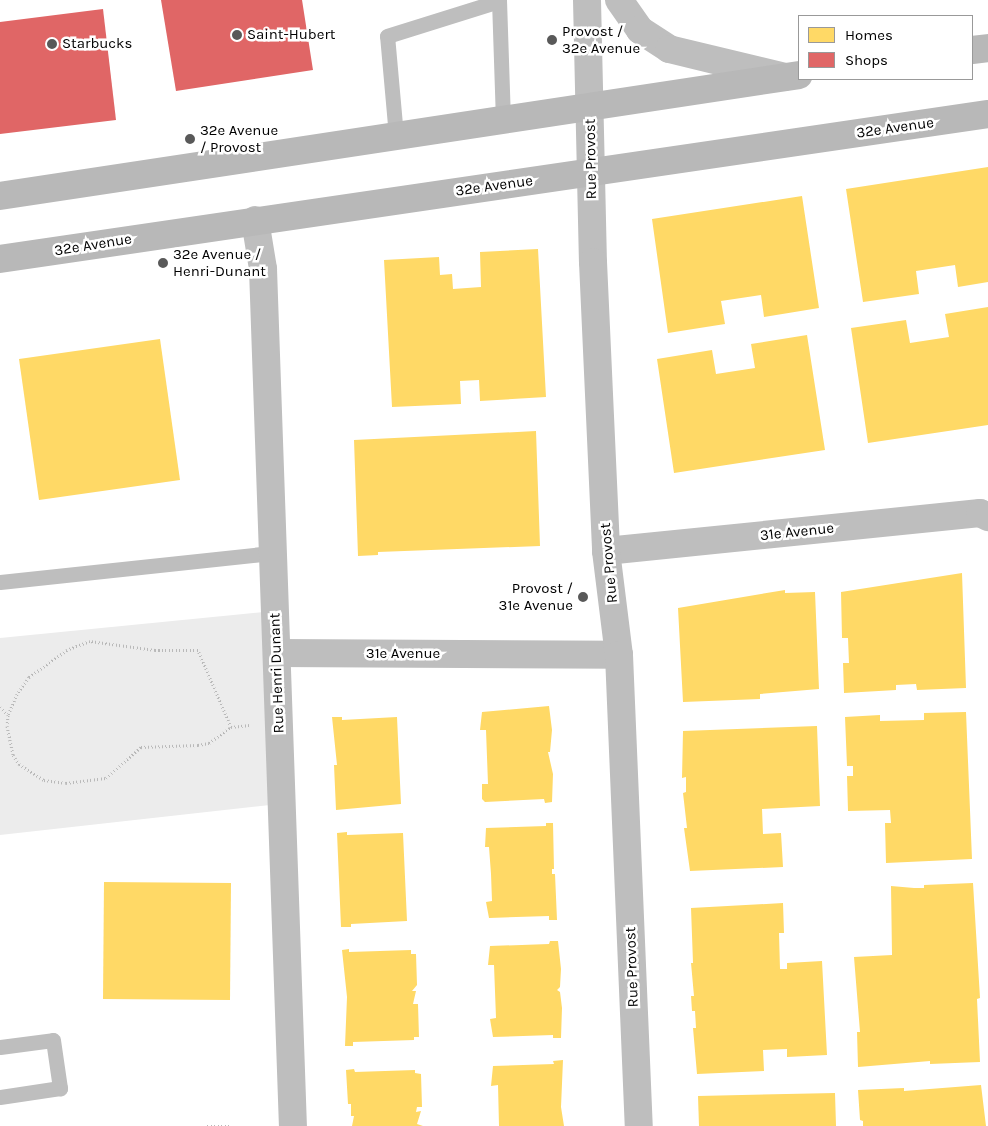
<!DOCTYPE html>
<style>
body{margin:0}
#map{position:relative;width:988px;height:1126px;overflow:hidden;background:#fff;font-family:Karla,sans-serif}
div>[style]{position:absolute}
.green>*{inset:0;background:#ececec}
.homes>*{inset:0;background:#ffd966}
.shops>*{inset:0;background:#e06666}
.path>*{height:3px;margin-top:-1.5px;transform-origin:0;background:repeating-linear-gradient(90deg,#b9b9b9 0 1px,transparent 0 3.5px)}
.service>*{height:15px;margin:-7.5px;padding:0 7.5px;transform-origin:7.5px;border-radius:7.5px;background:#bebebe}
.minor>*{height:28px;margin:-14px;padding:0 14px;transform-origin:14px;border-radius:14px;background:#bebebe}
.tertiary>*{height:28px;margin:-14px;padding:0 14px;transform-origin:14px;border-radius:14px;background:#bebebe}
.secondary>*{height:28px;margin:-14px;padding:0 14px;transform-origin:14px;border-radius:14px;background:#b8b8b8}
.dots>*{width:14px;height:14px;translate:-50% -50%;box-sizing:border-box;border:2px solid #fff;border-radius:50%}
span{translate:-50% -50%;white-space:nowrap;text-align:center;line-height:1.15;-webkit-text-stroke:5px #fff;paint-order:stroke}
.poi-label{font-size:15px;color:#000}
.left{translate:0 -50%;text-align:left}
.right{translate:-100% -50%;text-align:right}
.street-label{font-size:15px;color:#000}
.legend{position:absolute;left:798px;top:15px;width:175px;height:65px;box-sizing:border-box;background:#fff;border:1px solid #999;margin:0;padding:6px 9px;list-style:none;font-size:15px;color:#000}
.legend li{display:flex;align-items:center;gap:10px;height:25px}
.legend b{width:25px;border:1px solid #999}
</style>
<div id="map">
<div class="green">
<i style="clip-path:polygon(264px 612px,270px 805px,0 835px,0 638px)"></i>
</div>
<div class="homes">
<i style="clip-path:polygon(988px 167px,988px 282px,958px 287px,955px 265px,916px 271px,919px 294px,863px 302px,846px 189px)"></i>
<i style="clip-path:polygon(802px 196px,819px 308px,764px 317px,761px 295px,721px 301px,725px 324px,668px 333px,652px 219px)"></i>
<i style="clip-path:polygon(538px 249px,546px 397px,480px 401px,479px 380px,460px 381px,461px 404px,392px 407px,384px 260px,439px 257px,440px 275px,452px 274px,453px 289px,481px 287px,480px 252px)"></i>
<i style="clip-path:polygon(988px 307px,988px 425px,868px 443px,851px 328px,906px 320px,910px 343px,949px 337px,945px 314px)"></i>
<i style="clip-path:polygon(807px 335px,825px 450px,674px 473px,657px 359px,712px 350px,716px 374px,755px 368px,751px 344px)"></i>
<i style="clip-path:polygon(160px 339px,180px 480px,39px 500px,19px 359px)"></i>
<i style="clip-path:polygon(536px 431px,540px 546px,378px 552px,378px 555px,358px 556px,354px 440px)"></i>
<i style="clip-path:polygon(962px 573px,966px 688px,917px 690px,916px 684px,896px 685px,896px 690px,844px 693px,843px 663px,849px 663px,848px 638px,842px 638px,841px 592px)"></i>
<i style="clip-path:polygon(785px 590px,785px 593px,815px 592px,819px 689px,760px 694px,760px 699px,683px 702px,678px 608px)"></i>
<i style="clip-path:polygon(549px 706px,552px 730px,550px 752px,548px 752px,553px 774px,552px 802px,545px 803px,544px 799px,485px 802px,482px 799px,482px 784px,488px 784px,486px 730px,480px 730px,482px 712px)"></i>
<i style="clip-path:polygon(966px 712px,972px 859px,886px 863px,885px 823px,891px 823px,890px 810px,848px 811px,847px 776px,853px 776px,853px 766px,847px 766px,845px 717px,880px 715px,880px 721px,924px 720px,924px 713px)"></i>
<i style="clip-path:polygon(332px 717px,342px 717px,342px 720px,397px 717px,401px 804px,336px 810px,334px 765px,337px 765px)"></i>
<i style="clip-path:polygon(817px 726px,820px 806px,762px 809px,763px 834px,781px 833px,783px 867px,690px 871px,684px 828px,687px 828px,683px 793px,686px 792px,686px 777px,682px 778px,683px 731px)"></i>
<i style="clip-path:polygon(546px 823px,553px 823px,554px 869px,552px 869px,552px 874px,555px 874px,557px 920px,549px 920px,549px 916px,489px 918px,486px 902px,492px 901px,491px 874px,489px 847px,485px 847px,486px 828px,546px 826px)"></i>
<i style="clip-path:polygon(347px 832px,347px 835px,403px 833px,407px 921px,351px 924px,351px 927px,341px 927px,337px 833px)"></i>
<i style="clip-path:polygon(104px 882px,231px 883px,230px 1000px,103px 999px)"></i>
<i style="clip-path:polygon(973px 883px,980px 998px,977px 999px,980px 1062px,930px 1064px,930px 1061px,858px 1067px,857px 1032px,860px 1032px,854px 957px,892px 955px,891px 886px,914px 888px,924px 888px,924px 885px)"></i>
<i style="clip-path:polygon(783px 903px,784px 933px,779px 933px,780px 969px,787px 969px,787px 963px,822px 961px,827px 1055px,787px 1057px,787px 1049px,763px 1050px,764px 1071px,697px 1074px,693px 1028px,696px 1028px,695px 1011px,692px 1011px,691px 996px,694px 996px,691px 963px,693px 963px,691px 908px)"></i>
<i style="clip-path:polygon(550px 941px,558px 941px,561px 969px,560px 987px,557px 990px,560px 992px,562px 1008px,561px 1038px,553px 1038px,553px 1035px,493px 1037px,490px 1019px,496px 1018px,494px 965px,488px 965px,490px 946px,549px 944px)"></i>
<i style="clip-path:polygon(349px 949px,349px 952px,411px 950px,411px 954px,416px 954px,417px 985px,412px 991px,416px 991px,413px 1004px,418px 1004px,419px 1037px,414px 1037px,414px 1040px,353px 1042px,353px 1046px,345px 1046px,347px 997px,342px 950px)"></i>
<i style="clip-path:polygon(563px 1060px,561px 1107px,564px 1126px,499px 1126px,498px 1085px,491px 1086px,493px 1066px,554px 1064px,553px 1061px)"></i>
<i style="clip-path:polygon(354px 1069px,355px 1072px,415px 1070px,415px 1073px,421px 1074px,422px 1107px,417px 1107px,416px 1112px,421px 1111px,417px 1124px,423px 1126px,352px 1126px,354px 1116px,351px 1116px,351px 1104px,348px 1104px,346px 1070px)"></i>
<i style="clip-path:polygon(981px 1085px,986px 1126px,863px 1126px,863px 1121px,860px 1120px,858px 1090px,904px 1088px,904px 1091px)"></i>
<i style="clip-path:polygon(835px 1093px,836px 1126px,699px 1126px,698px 1096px)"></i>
</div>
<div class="shops">
<i style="clip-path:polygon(161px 0,302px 0,313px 70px,176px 91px)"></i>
<i style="clip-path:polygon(103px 9px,116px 120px,0 134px,0 22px)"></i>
</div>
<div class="path">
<i style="left:0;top:707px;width:11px;rotate:45deg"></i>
<i style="left:231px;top:727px;width:84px;rotate:-113.2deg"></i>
<i style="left:198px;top:650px;width:43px;rotate:180deg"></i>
<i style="left:155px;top:650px;width:66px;rotate:-172.1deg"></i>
<i style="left:90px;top:641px;width:25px;rotate:159deg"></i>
<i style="left:67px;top:650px;width:47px;rotate:144.6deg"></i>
<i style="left:29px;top:677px;width:21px;rotate:125deg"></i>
<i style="left:17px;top:694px;width:23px;rotate:113deg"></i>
<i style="left:8px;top:715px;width:11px;rotate:95deg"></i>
<i style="left:7px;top:726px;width:30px;rotate:78deg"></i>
<i style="left:13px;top:755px;width:11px;rotate:56deg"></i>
<i style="left:19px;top:764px;width:30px;rotate:33deg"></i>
<i style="left:44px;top:780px;width:22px;rotate:8deg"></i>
<i style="left:66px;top:783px;width:40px;rotate:-7.1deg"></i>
<i style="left:106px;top:778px;width:47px;rotate:-41.5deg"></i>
<i style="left:141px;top:747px;width:57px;rotate:-2deg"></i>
<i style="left:198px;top:745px;width:11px;rotate:-10deg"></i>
<i style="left:209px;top:743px;width:27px;rotate:-36deg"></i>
<i style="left:231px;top:727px;width:19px;rotate:-6deg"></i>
<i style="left:207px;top:1126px;width:25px"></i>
</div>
<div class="service">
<i style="left:499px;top:0;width:120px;rotate:88.1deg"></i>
<i style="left:396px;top:136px;width:100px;rotate:-95.1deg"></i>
<i style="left:387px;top:36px;width:117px;rotate:-17.4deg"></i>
<i style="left:0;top:582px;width:275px;rotate:-6.1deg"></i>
<i style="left:0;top:1047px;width:53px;rotate:-7.5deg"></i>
<i style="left:53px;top:1040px;width:49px;rotate:81.7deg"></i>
<i style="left:60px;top:1088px;width:61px;rotate:171.5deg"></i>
</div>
<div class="minor">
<i style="left:255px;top:220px;width:50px;rotate:80.7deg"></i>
<i style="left:263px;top:269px;width:858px;rotate:88deg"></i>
<i style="left:606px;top:551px;width:376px;rotate:-5.8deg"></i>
<i style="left:980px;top:513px;width:9px;rotate:27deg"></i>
<i style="left:277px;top:653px;width:342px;rotate:0.3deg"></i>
</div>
<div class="tertiary">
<i style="left:587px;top:0;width:262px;rotate:88.7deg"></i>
<i style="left:593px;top:262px;width:289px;rotate:87.4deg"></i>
<i style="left:606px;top:551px;width:105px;rotate:82.9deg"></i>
<i style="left:619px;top:655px;width:471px;rotate:87.6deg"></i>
<i style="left:619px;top:0;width:37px;rotate:55deg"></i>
<i style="left:640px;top:30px;width:35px;rotate:33deg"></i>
<i style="left:669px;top:49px;width:119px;rotate:13.6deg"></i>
</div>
<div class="secondary">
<i style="left:972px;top:50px;width:16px;rotate:-7deg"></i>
<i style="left:0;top:196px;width:808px;rotate:-8.61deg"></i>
<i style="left:0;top:259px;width:999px;rotate:-8.35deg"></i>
</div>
<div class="dots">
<i style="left:237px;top:35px;background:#595959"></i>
<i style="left:552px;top:40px;background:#595959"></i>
<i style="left:52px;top:44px;background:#595959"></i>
<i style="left:190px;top:139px;background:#595959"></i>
<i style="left:163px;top:263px;background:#595959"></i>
<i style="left:583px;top:597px;background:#595959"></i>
</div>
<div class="poi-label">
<span class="left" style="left:562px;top:40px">Provost /<br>32e Avenue</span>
<span class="left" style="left:247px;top:35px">Saint-Hubert</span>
<span class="left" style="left:62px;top:44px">Starbucks</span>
<span class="left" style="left:200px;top:139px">32e Avenue<br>/ Provost</span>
<span class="left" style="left:173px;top:263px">32e Avenue /<br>Henri-Dunant</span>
<span class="right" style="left:573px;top:597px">Provost /<br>31e Avenue</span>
</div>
<div class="street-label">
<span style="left:895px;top:128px;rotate:-8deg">32e Avenue</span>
<span style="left:591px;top:159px;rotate:-91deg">Rue Provost</span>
<span style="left:494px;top:186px;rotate:-8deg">32e Avenue</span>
<span style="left:93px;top:245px;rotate:-9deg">32e Avenue</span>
<span style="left:797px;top:532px;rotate:-6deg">31e Avenue</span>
<span style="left:609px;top:563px;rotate:-95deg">Rue Provost</span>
<span style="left:403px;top:654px">31e Avenue</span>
<span style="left:277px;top:673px;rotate:-92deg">Rue Henri Dunant</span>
<span style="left:632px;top:967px;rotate:-92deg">Rue Provost</span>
</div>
<ul class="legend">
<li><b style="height:14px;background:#ffd966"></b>Homes</li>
<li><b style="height:14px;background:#e06666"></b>Shops</li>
</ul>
</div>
